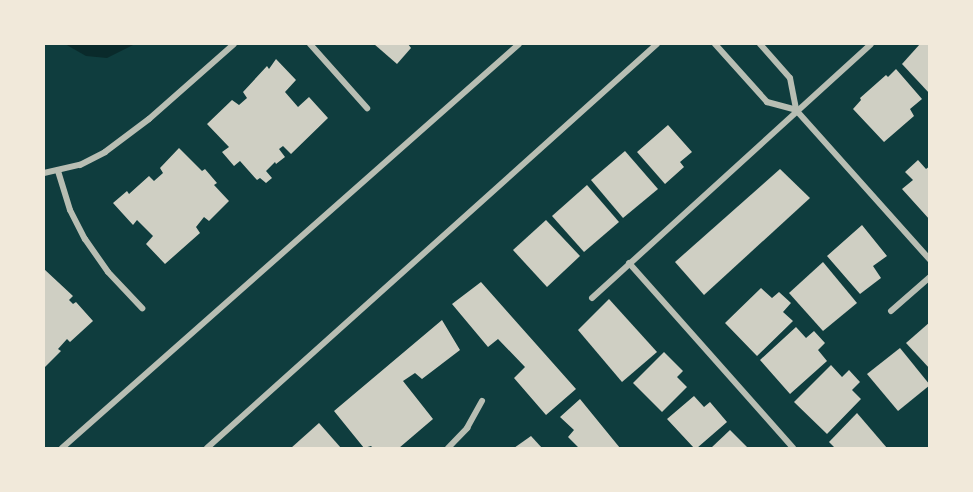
<!DOCTYPE html>
<style>
body{margin:0}
#map{position:relative;width:973px;height:492px;overflow:hidden;background:#0f3d3e;font-family:Barlow,sans-serif}
div>[style]{position:absolute}
.water>*{inset:0;background:#0a2a2b}
.building>*{inset:0;background:#cfcfc3}
.minor>*{height:6px;margin:-3px;padding:0 3px;transform-origin:3px;border-radius:3px;background:#b8beb3}
span{translate:-50% -50%;white-space:nowrap;text-align:center;line-height:1.15;-webkit-text-stroke:4.5px #f1e9da;paint-order:stroke}
.frame{position:absolute;inset:0;border:45px solid #f1e9da;pointer-events:none}
</style>
<div id="map">
<div class="water">
<i style="clip-path:polygon(65px 44px,135px 44px,107px 58px,86px 56px)"></i>
</div>
<div class="building">
<i style="clip-path:polygon(374px 44px,408px 44px,411px 48px,397px 64px)"></i>
<i style="clip-path:polygon(920px 44px,930px 44px,930px 94px,902px 64px)"></i>
<i style="clip-path:polygon(276px 59px,296px 80px,285px 92px,298px 107px,309px 97px,328px 118px,291px 154px,283px 146px,279px 149px,285px 157px,276px 164px,275px 162px,266px 171px,272px 178px,266px 183px,260px 178px,257px 180px,240px 161px,234px 166px,222px 152px,229px 147px,207px 124px,232px 100px,239px 105px,247px 98px,243px 92px,267px 66px,269px 69px)"></i>
<i style="clip-path:polygon(896px 69px,922px 99px,910px 109px,914px 116px,884px 142px,853px 109px,861px 100px,860px 98px,886px 75px,888px 77px)"></i>
<i style="clip-path:polygon(668px 125px,692px 152px,680px 162px,684px 167px,665px 184px,637px 152px)"></i>
<i style="clip-path:polygon(179px 148px,202px 171px,205px 169px,217px 183px,214px 185px,229px 201px,209px 221px,204px 217px,196px 227px,200px 233px,165px 264px,146px 244px,153px 236px,137px 220px,133px 225px,113px 203px,127px 191px,129px 194px,149px 176px,154px 181px,163px 173px,160px 168px)"></i>
<i style="clip-path:polygon(625px 151px,658px 189px,623px 218px,591px 180px)"></i>
<i style="clip-path:polygon(918px 160px,926px 169px,930px 166px,930px 220px,902px 189px,913px 180px,905px 172px)"></i>
<i style="clip-path:polygon(780px 169px,810px 198px,704px 295px,675px 262px)"></i>
<i style="clip-path:polygon(587px 185px,619px 222px,584px 252px,552px 216px)"></i>
<i style="clip-path:polygon(546px 220px,580px 256px,547px 287px,513px 250px)"></i>
<i style="clip-path:polygon(862px 225px,887px 256px,873px 266px,881px 278px,860px 294px,827px 256px)"></i>
<i style="clip-path:polygon(823px 262px,857px 303px,823px 331px,789px 293px)"></i>
<i style="clip-path:polygon(44px 269px,73px 296px,69px 300px,73px 304px,76px 302px,93px 321px,70px 342px,67px 339px,58px 349px,61px 351px,44px 368px)"></i>
<i style="clip-path:polygon(481px 282px,576px 389px,546px 415px,514px 378px,525px 367px,498px 339px,488px 347px,452px 304px)"></i>
<i style="clip-path:polygon(761px 288px,772px 298px,779px 292px,791px 303px,783px 312px,793px 321px,757px 356px,725px 323px)"></i>
<i style="clip-path:polygon(609px 299px,657px 352px,622px 382px,578px 330px)"></i>
<i style="clip-path:polygon(442px 320px,460px 350px,422px 379px,415px 373px,403px 381px,433px 419px,399px 448px,373px 448px,371px 446px,364px 448px,334px 411px)"></i>
<i style="clip-path:polygon(930px 322px,930px 369px,906px 343px)"></i>
<i style="clip-path:polygon(796px 327px,806px 338px,814px 331px,825px 343px,818px 350px,827px 361px,790px 394px,760px 360px)"></i>
<i style="clip-path:polygon(900px 348px,930px 385px,898px 411px,867px 374px)"></i>
<i style="clip-path:polygon(664px 352px,683px 371px,677px 377px,687px 387px,662px 412px,633px 383px)"></i>
<i style="clip-path:polygon(831px 365px,842px 377px,849px 370px,860px 382px,852px 390px,861px 399px,827px 434px,794px 402px)"></i>
<i style="clip-path:polygon(694px 396px,704px 407px,710px 402px,727px 422px,697px 448px,694px 448px,667px 419px)"></i>
<i style="clip-path:polygon(580px 399px,620px 448px,579px 448px,568px 437px,574px 430px,560px 417px)"></i>
<i style="clip-path:polygon(857px 413px,887px 448px,835px 448px,829px 442px)"></i>
<i style="clip-path:polygon(319px 423px,341px 448px,291px 448px)"></i>
<i style="clip-path:polygon(730px 430px,748px 448px,711px 448px)"></i>
<i style="clip-path:polygon(531px 436px,542px 448px,514px 448px)"></i>
</div>
<div class="minor">
<i style="left:310px;top:44px;width:86px;rotate:48.3deg"></i>
<i style="left:715px;top:44px;width:78px;rotate:48.1deg"></i>
<i style="left:767px;top:102px;width:30px;rotate:15deg"></i>
<i style="left:760px;top:44px;width:45px;rotate:48.6deg"></i>
<i style="left:790px;top:78px;width:33px;rotate:79deg"></i>
<i style="left:796px;top:110px;width:201px;rotate:48.2deg"></i>
<i style="left:58px;top:171px;width:41px;rotate:72.9deg"></i>
<i style="left:70px;top:210px;width:33px;rotate:63deg"></i>
<i style="left:85px;top:239px;width:40px;rotate:55.1deg"></i>
<i style="left:108px;top:272px;width:50px;rotate:46.6deg"></i>
<i style="left:44px;top:173px;width:37px;rotate:-13deg"></i>
<i style="left:80px;top:165px;width:28px;rotate:-27deg"></i>
<i style="left:105px;top:152px;width:55px;rotate:-36.9deg"></i>
<i style="left:149px;top:119px;width:113px;rotate:-41.4deg"></i>
<i style="left:629px;top:263px;width:247px;rotate:48.4deg"></i>
<i style="left:592px;top:298px;width:377px;rotate:-42.3deg"></i>
<i style="left:891px;top:311px;width:52px;rotate:-41.1deg"></i>
<i style="left:62px;top:448px;width:610px;rotate:-41.48deg"></i>
<i style="left:207px;top:448px;width:605px;rotate:-41.92deg"></i>
<i style="left:448px;top:448px;width:28px;rotate:-46deg"></i>
<i style="left:467px;top:428px;width:31px;rotate:-61deg"></i>
</div>
<div class="frame"></div>
</div>
